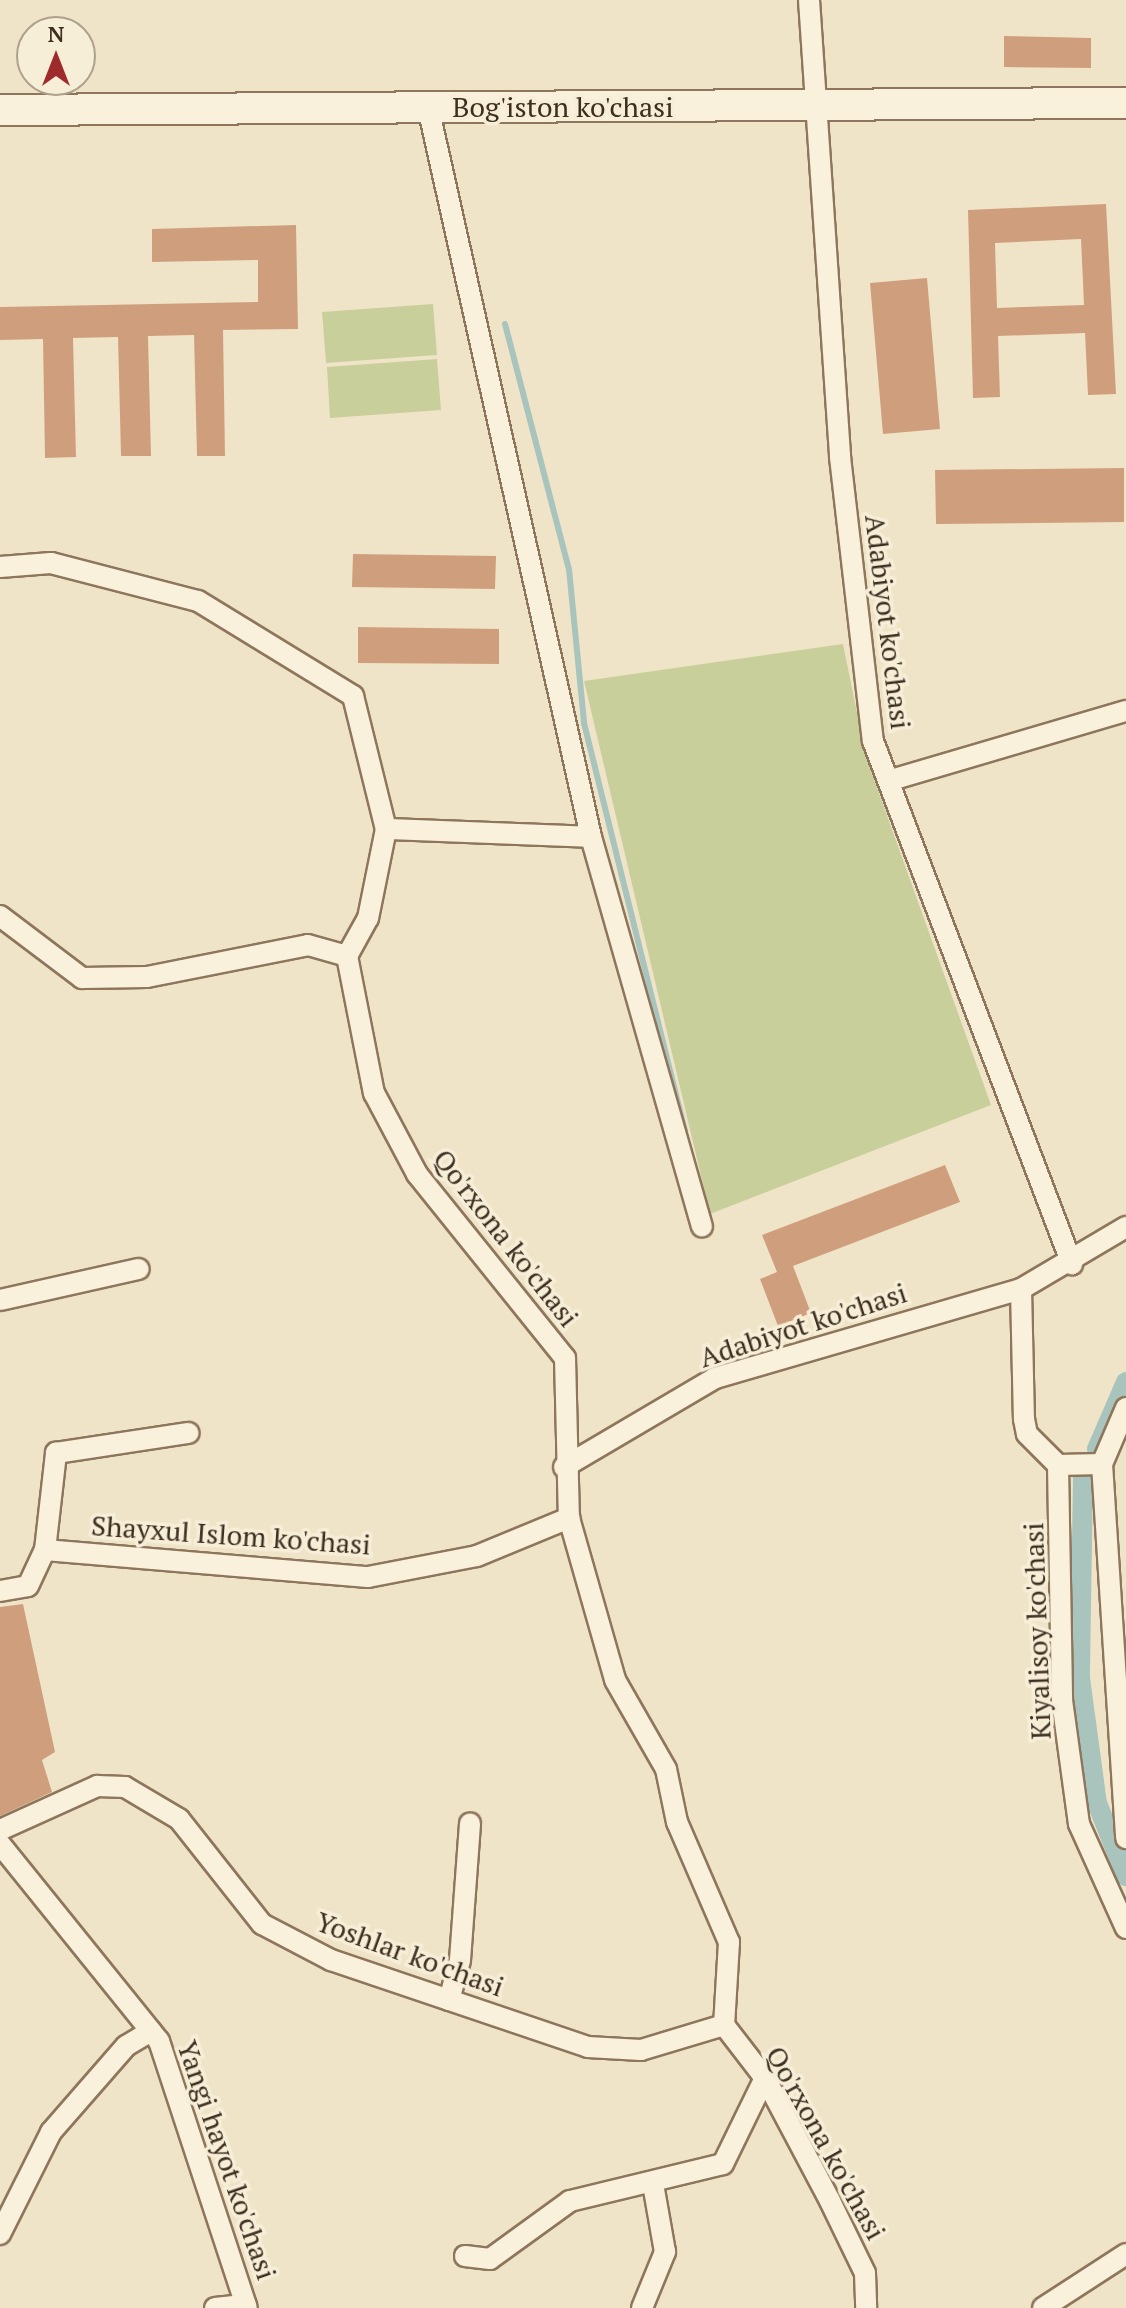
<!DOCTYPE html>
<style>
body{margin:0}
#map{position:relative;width:1126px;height:2308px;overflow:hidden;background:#f0e4c8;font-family:"PT Serif",serif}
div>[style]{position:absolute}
.green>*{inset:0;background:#c9cf9b}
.stream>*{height:6px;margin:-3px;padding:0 3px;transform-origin:3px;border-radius:3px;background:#a9c4bc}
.canal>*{height:20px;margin:-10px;padding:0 10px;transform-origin:10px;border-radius:10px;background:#a9c4bc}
.building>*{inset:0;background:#cf9f7d}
.roads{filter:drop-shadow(2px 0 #8d765c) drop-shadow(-2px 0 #8d765c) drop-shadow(0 2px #8d765c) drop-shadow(0 -2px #8d765c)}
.minor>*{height:20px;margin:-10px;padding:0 10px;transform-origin:10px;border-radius:10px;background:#faf1dc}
.secondary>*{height:30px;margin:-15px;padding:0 15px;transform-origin:15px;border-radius:15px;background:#faf1dc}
span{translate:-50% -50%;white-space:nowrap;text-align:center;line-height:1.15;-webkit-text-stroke:7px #f7eed8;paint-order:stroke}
.street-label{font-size:28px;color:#3d2e20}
.north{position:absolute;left:16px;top:16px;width:80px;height:80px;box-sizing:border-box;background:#f7eed8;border:2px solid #ada18e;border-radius:50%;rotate:0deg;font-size:22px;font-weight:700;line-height:32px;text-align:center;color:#3d2e20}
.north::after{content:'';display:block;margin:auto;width:28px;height:36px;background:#9e2a2b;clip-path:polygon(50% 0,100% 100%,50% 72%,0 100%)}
</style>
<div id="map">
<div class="green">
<i style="clip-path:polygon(433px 304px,437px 355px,326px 363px,322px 312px)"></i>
<i style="clip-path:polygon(437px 359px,441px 410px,330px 418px,327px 367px)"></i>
<i style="clip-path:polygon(843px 644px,866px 757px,991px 1105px,710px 1214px,584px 681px)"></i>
</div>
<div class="stream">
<i style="left:505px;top:324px;width:253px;rotate:75.4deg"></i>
<i style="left:569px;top:569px;width:155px;rotate:84.4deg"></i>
<i style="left:584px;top:723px;width:420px;rotate:76.1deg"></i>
</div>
<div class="canal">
<i style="left:1097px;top:1449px;width:73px;rotate:-66.6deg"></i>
<i style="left:1083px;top:1478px;width:200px;rotate:90.9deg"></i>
<i style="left:1080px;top:1678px;width:126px;rotate:82.3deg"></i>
<i style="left:1097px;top:1803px;width:79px;rotate:68.3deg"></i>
</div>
<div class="building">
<i style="clip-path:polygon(1004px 36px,1091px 38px,1091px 68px,1004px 67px)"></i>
<i style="clip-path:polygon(evenodd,1106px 204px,1116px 394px,1088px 395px,1085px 333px,998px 336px,1000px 397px,973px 398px,968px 210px,1106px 204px,1081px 239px,1084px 305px,997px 308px,995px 243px,1081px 239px)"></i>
<i style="clip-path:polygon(296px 225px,298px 329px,223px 330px,225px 456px,197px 456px,194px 335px,148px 336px,151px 456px,121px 456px,118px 337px,73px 338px,76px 457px,45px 458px,43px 339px,0 340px,0 307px,258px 302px,258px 260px,152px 262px,152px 229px)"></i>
<i style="clip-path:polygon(927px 278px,940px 429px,883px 434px,870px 283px)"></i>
<i style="clip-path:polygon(1124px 468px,1124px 522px,936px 524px,935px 470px)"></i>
<i style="clip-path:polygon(353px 554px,496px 556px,495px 589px,352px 587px)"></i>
<i style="clip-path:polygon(358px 627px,499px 629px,499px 664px,358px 663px)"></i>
<i style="clip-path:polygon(945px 1165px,960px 1202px,793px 1266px,811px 1313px,778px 1326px,760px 1279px,777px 1272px,762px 1235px)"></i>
<i style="clip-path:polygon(23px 1604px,55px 1752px,42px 1760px,52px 1792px,0 1816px,0 1607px)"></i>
</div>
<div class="roads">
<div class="minor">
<i style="left:809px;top:0;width:458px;rotate:86.1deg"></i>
<i style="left:840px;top:457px;width:286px;rotate:83.4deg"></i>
<i style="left:873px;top:741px;width:560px;rotate:69.17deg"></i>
<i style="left:428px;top:107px;width:748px;rotate:77.41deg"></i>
<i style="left:591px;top:837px;width:405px;rotate:74.1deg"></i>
<i style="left:0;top:567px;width:51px;rotate:-4.5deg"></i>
<i style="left:51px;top:563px;width:152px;rotate:14.5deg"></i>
<i style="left:198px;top:601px;width:182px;rotate:31.5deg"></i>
<i style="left:353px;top:696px;width:137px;rotate:76.1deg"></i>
<i style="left:386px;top:829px;width:91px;rotate:101.4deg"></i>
<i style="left:368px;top:918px;width:43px;rotate:118.9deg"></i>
<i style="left:891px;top:780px;width:245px;rotate:-16.4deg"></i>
<i style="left:386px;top:829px;width:205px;rotate:2.2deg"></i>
<i style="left:0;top:916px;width:103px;rotate:37.1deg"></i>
<i style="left:82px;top:978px;width:65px;rotate:-0.9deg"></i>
<i style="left:147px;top:977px;width:164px;rotate:-11.2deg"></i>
<i style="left:308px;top:945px;width:41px;rotate:15.8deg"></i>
<i style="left:347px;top:956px;width:140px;rotate:78.9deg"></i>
<i style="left:374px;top:1093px;width:92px;rotate:62deg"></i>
<i style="left:417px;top:1174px;width:236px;rotate:51.2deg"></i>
<i style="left:565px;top:1358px;width:160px;rotate:88.6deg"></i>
<i style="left:569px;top:1518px;width:168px;rotate:74.1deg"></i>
<i style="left:615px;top:1680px;width:103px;rotate:60.2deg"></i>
<i style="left:666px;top:1769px;width:54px;rotate:78.3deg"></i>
<i style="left:677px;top:1822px;width:131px;rotate:66.6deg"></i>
<i style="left:729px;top:1942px;width:83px;rotate:93.4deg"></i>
<i style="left:724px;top:2025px;width:67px;rotate:52.3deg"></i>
<i style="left:765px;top:2078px;width:139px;rotate:62.1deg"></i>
<i style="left:830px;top:2201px;width:80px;rotate:64.1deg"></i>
<i style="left:865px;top:2273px;width:35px;rotate:88deg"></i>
<i style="left:1021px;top:1289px;width:130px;rotate:88.7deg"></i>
<i style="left:1024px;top:1419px;width:15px;rotate:79deg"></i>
<i style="left:1027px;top:1434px;width:44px;rotate:45deg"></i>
<i style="left:1058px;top:1465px;width:235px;rotate:89deg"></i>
<i style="left:1062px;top:1700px;width:125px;rotate:82.2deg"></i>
<i style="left:1079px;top:1824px;width:114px;rotate:65.7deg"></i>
<i style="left:0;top:1300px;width:142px;rotate:-12.6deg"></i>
<i style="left:1102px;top:1464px;width:375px;rotate:86.3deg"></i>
<i style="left:1058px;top:1465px;width:44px;rotate:-1.3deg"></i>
<i style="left:1102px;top:1464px;width:61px;rotate:-66.8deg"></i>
<i style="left:564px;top:1467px;width:175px;rotate:-30.5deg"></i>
<i style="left:715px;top:1378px;width:319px;rotate:-16.2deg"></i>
<i style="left:1021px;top:1289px;width:122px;rotate:-30.6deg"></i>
<i style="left:45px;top:1550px;width:98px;rotate:-83.5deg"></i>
<i style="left:56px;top:1453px;width:134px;rotate:-8.6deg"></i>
<i style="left:0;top:1591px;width:28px;rotate:-10deg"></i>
<i style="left:28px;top:1586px;width:40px;rotate:-65deg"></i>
<i style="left:45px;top:1550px;width:324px;rotate:4.8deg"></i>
<i style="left:368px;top:1577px;width:111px;rotate:-10.9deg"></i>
<i style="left:477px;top:1556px;width:100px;rotate:-22.4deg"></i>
<i style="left:0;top:1830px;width:107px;rotate:-24.4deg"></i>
<i style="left:97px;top:1786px;width:28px;rotate:2deg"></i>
<i style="left:125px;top:1787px;width:63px;rotate:30.7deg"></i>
<i style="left:179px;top:1819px;width:134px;rotate:51.7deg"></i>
<i style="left:262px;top:1924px;width:78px;rotate:27.6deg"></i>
<i style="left:331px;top:1960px;width:271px;rotate:18.7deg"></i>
<i style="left:588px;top:2047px;width:53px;rotate:3.2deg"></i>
<i style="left:641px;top:2050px;width:87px;rotate:-16.8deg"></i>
<i style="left:0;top:1844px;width:253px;rotate:51.1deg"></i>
<i style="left:159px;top:2041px;width:281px;rotate:71.8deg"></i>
<i style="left:449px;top:2000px;width:41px;rotate:-74.6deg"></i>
<i style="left:460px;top:1960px;width:137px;rotate:-85.8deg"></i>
<i style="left:0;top:2234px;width:114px;rotate:-63.4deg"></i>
<i style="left:51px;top:2132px;width:114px;rotate:-48.9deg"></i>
<i style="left:126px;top:2046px;width:29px;rotate:-31deg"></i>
<i style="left:465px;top:2256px;width:25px;rotate:7deg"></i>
<i style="left:490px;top:2259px;width:99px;rotate:-35.9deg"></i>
<i style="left:570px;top:2201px;width:157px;rotate:-13.6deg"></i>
<i style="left:723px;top:2164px;width:96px;rotate:-64deg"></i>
<i style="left:215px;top:2308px;width:31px;rotate:-6deg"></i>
<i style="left:642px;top:2308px;width:61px;rotate:-67.7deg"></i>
<i style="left:665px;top:2252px;width:69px;rotate:-100deg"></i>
<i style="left:1043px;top:2308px;width:99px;rotate:-33deg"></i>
</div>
<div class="secondary">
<i style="left:0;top:110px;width:1126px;rotate:-0.36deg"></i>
</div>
</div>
<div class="street-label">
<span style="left:563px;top:107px">Bog'iston ko'chasi</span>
<span style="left:888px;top:622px;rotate:83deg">Adabiyot ko'chasi</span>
<span style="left:506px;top:1238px;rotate:52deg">Qo'rxona ko'chasi</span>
<span style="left:803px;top:1325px;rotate:-18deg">Adabiyot ko'chasi</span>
<span style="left:231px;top:1535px;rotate:4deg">Shayxul Islom ko'chasi</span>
<span style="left:1037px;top:1631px;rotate:-92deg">Kiyalisoy ko'chasi</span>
<span style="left:410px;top:1954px;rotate:20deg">Yoshlar ko'chasi</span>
<span style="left:826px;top:2143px;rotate:61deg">Qo'rxona ko'chasi</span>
<span style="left:227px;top:2160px;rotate:71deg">Yangi hayot ko'chasi</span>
</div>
<div class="north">N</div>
</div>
